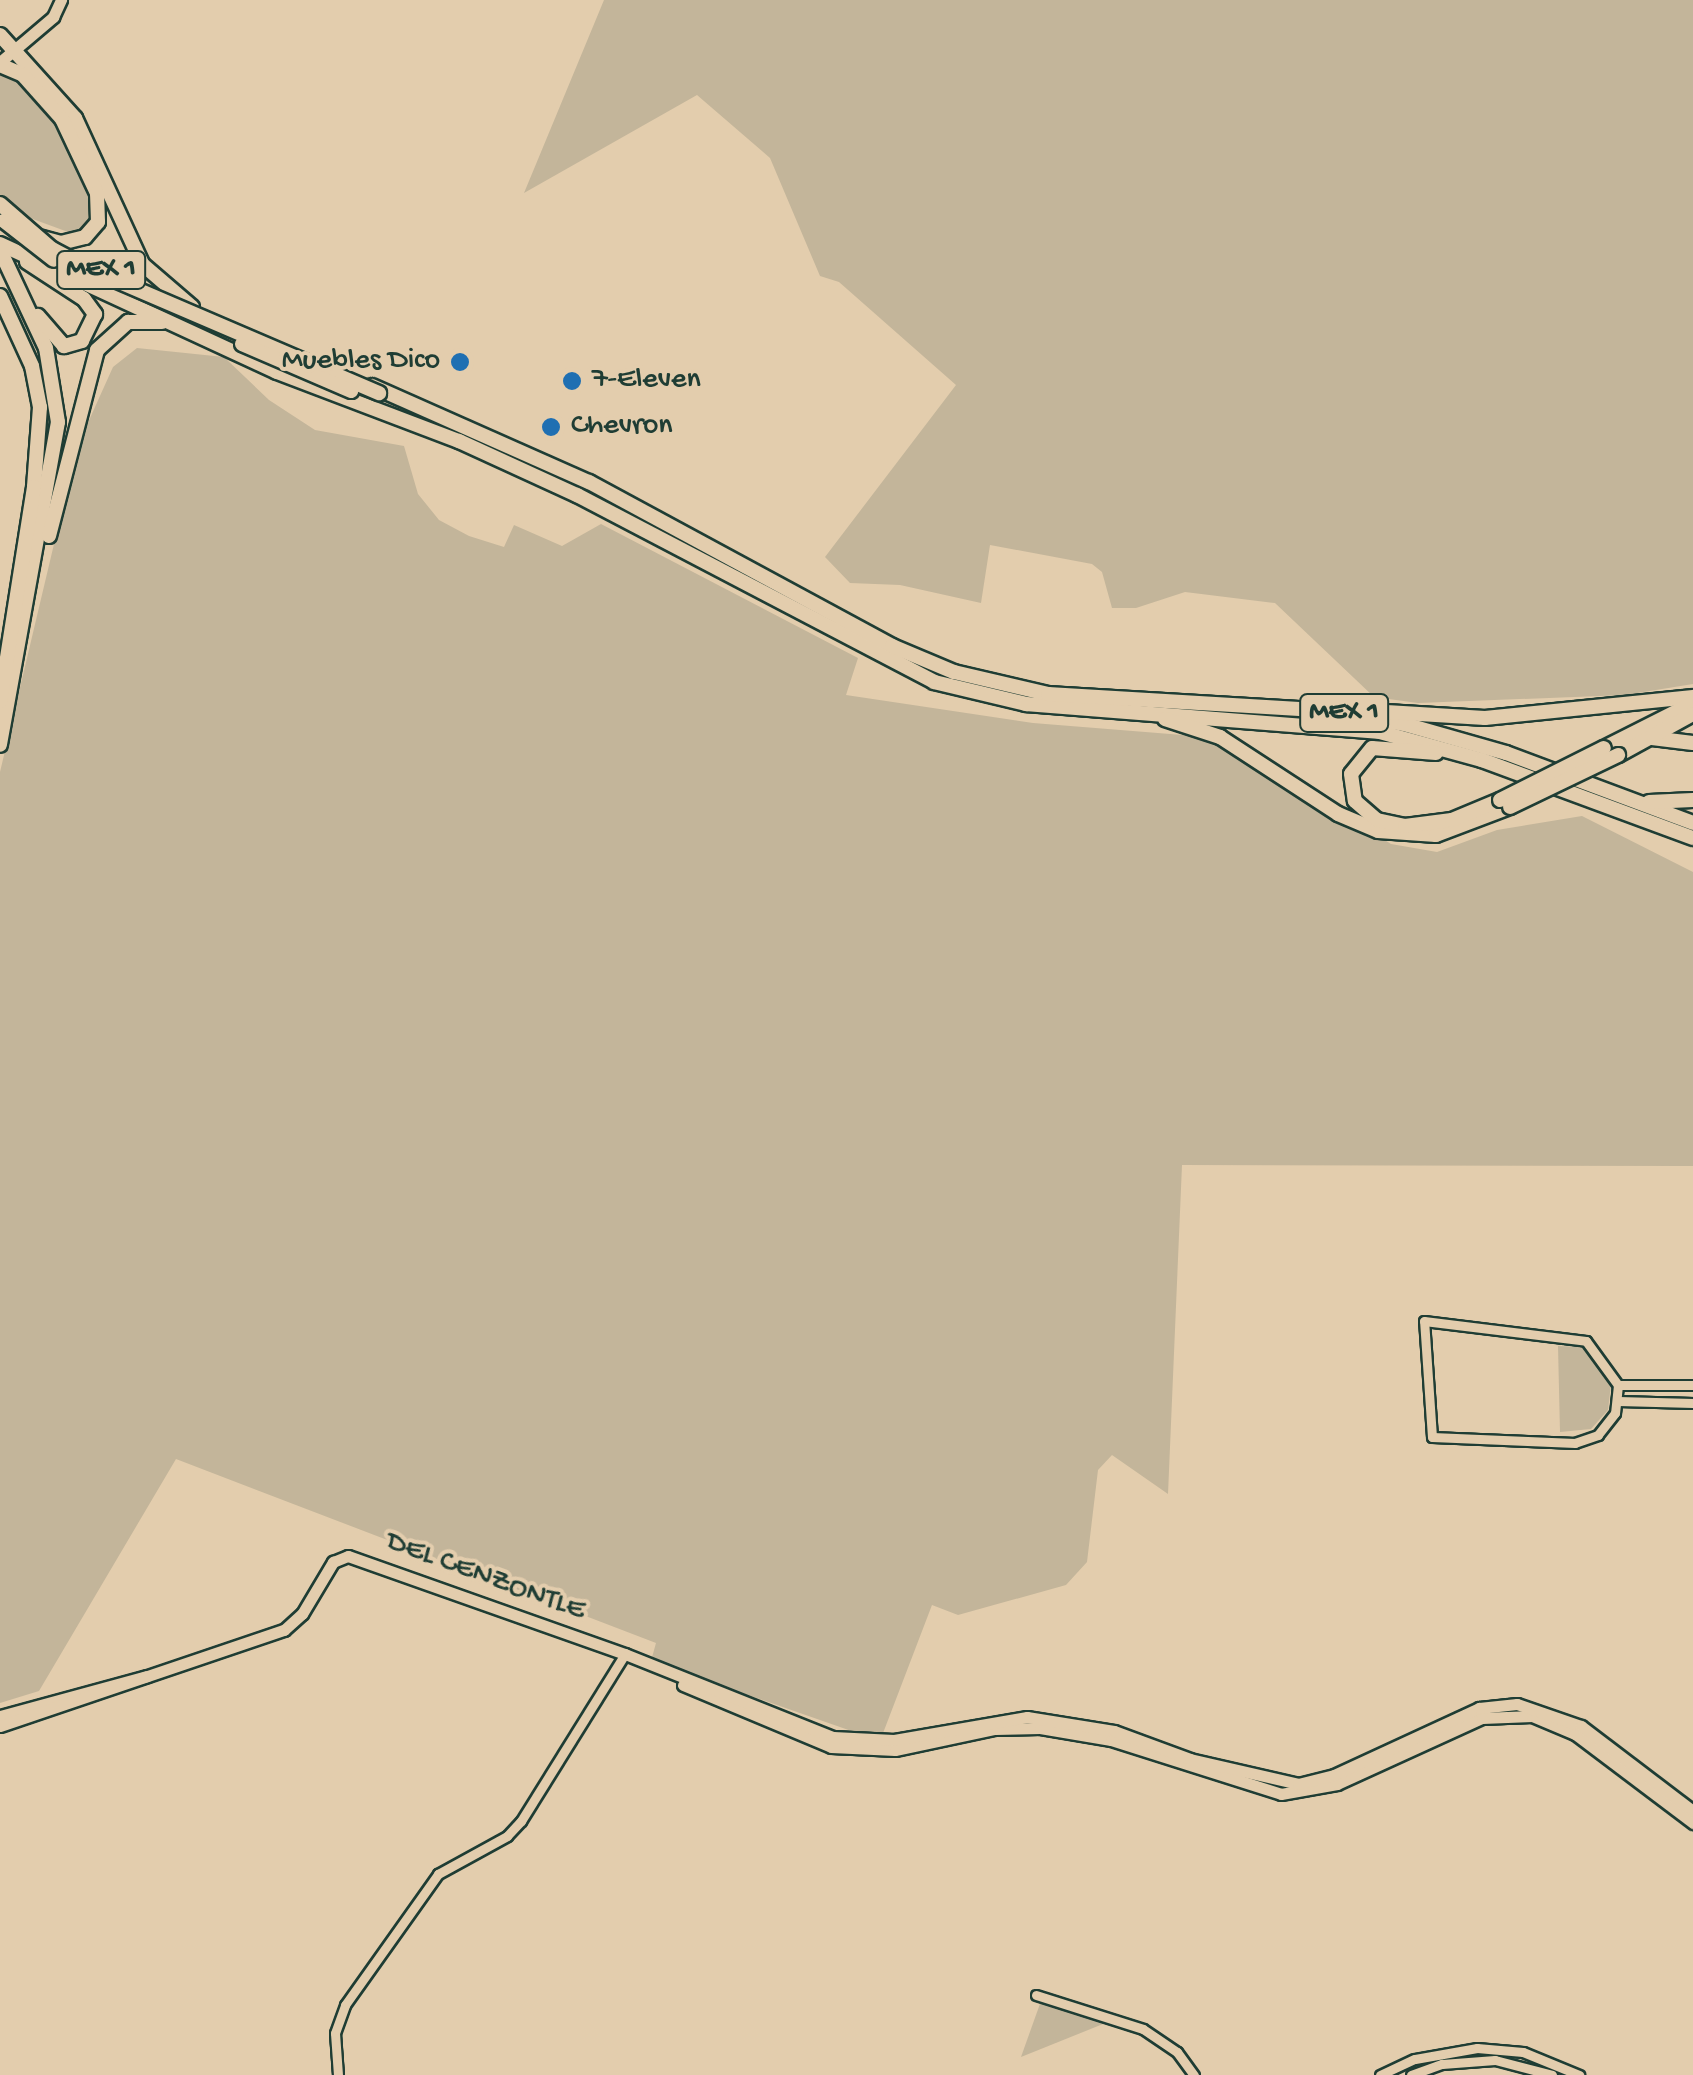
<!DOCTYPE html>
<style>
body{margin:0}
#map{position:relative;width:1693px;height:2075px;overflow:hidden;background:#e3cdad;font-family:"Gochi Hand",sans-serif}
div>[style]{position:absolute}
.green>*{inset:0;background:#c3b59a}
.roads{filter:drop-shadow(2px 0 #1f3d34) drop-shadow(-2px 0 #1f3d34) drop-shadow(0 2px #1f3d34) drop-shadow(0 -2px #1f3d34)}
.minor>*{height:9px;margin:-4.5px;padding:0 4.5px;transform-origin:4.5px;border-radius:4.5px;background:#e3cdad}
.major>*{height:11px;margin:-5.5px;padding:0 5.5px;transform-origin:5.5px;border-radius:5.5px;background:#e3cdad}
.highway>*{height:14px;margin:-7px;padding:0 7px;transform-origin:7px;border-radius:7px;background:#e3cdad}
.bridges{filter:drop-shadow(2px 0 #1f3d34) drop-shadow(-2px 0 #1f3d34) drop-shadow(0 2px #1f3d34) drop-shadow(0 -2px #1f3d34)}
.highway-bridge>*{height:14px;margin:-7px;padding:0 7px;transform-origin:7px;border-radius:7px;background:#e3cdad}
.dots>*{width:28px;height:28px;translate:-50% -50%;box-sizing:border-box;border:5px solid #e3cdad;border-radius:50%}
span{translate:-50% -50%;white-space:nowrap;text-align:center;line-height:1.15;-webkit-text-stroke:8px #e3cdad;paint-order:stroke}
.shield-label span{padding:2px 8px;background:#e3cdad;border:2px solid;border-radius:8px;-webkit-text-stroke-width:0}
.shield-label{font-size:28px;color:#1f3d34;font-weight:700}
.poi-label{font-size:30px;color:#1f3d34}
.right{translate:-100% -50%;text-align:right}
.left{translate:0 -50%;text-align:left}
.street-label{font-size:30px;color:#1f3d34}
</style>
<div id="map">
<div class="green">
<i style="clip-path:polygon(604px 0,1693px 0,1693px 684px,1625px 695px,1418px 703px,1374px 697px,1275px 603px,1185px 592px,1136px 608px,1112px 608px,1102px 572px,1092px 564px,990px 545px,981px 603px,900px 585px,850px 583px,825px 557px,956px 385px,839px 282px,820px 276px,770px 158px,697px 95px,524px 193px)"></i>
<i style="clip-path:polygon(0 71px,13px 74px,51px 111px,94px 195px,93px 220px,79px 236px,0 207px)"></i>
<i style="clip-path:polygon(137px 348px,224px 357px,269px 400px,315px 430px,404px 446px,418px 494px,439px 520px,469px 536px,504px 547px,514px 525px,562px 546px,601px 524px,858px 658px,846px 695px,1033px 723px,1220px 738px,1391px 844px,1437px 852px,1497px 830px,1582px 816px,1693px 872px,1693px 1166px,1182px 1165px,1168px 1494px,1112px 1455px,1098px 1470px,1087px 1562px,1066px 1585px,958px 1615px,932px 1605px,880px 1741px,651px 1661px,656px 1643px,176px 1459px,39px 1691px,0 1703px,0 772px,77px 447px,113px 367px)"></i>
<i style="clip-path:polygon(1558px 1346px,1584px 1347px,1611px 1384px,1608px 1410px,1591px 1429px,1560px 1432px)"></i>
<i style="clip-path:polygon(1041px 2001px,1108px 2022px,1021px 2057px)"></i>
</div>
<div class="roads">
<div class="minor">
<i style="left:1424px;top:1321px;width:163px;rotate:7deg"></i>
<i style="left:1586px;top:1341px;width:54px;rotate:54deg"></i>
<i style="left:1618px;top:1385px;width:28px;rotate:96deg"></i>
<i style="left:1615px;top:1413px;width:28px;rotate:128deg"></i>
<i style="left:1598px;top:1435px;width:24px;rotate:161deg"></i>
<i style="left:1575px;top:1443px;width:143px;rotate:-177.6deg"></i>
<i style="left:1432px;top:1437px;width:116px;rotate:-93.9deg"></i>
<i style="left:1618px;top:1385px;width:75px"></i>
<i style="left:1618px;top:1401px;width:75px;rotate:1.5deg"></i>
<i style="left:1036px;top:1995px;width:112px;rotate:17.6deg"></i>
<i style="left:1143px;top:2029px;width:41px;rotate:34.1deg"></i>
<i style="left:1177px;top:2052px;width:29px;rotate:54deg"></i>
<i style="left:338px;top:2075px;width:42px;rotate:-94.1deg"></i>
<i style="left:335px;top:2033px;width:30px;rotate:-70deg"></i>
<i style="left:345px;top:2005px;width:161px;rotate:-54.6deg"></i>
<i style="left:438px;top:1874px;width:79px;rotate:-28.8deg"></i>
<i style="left:507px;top:1836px;width:21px;rotate:-47deg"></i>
<i style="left:521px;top:1821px;width:197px;rotate:-58.1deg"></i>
<i style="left:1380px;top:2075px;width:38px;rotate:-25deg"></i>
<i style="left:1415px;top:2059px;width:63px;rotate:-10.1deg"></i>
<i style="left:1477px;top:2048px;width:46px;rotate:5deg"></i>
<i style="left:1523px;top:2052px;width:61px;rotate:22.3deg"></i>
<i style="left:1411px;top:2075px;width:33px;rotate:-20deg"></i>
<i style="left:1442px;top:2064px;width:53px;rotate:-4.3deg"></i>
<i style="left:1495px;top:2060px;width:59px;rotate:14.7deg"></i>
</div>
<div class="major">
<i style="left:0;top:62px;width:70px;rotate:-40.3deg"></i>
<i style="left:53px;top:17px;width:19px;rotate:-65deg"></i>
<i style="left:683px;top:1685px;width:160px;rotate:22.7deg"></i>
<i style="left:831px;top:1747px;width:64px;rotate:2.7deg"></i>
<i style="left:895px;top:1750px;width:102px;rotate:-11.9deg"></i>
<i style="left:995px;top:1729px;width:45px;rotate:-1.3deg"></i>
<i style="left:1040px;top:1728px;width:72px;rotate:9.6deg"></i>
<i style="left:1111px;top:1740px;width:178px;rotate:17.6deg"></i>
<i style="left:1281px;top:1794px;width:57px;rotate:-10.1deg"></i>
<i style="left:1337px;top:1784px;width:159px;rotate:-24.5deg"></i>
<i style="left:1482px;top:1718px;width:50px;rotate:-2.3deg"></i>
<i style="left:1532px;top:1716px;width:47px;rotate:22.7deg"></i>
<i style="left:1575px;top:1734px;width:148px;rotate:37deg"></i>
<i style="left:0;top:1716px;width:152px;rotate:-15.2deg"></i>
<i style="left:0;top:1726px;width:300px;rotate:-18.7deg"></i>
<i style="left:284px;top:1630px;width:24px;rotate:-42deg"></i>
<i style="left:302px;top:1614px;width:61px;rotate:-59.2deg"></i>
<i style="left:333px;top:1562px;width:16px;rotate:-22deg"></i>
<i style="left:348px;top:1556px;width:294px;rotate:19.5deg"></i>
<i style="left:625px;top:1654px;width:224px;rotate:21.8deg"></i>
<i style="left:833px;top:1737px;width:61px;rotate:2.8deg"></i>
<i style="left:894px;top:1740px;width:135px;rotate:-9.8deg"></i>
<i style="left:1027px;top:1717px;width:88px;rotate:9.1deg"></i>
<i style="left:1114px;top:1731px;width:81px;rotate:20.2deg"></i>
<i style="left:1190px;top:1759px;width:111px;rotate:13deg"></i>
<i style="left:1298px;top:1784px;width:37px;rotate:-14deg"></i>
<i style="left:1334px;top:1775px;width:160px;rotate:-24.8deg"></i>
<i style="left:1479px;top:1708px;width:38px;rotate:-6deg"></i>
<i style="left:1517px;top:1704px;width:68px;rotate:19deg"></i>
<i style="left:1581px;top:1726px;width:141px;rotate:37.2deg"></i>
</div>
<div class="highway">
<i style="left:0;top:35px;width:112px;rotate:47.9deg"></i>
<i style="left:75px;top:118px;width:161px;rotate:65.3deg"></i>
<i style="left:142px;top:264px;width:66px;rotate:40.7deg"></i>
<i style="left:0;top:65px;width:25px;rotate:23deg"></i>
<i style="left:23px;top:75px;width:59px;rotate:48.4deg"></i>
<i style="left:62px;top:119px;width:82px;rotate:64.7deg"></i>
<i style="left:97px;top:193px;width:29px;rotate:88deg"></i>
<i style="left:98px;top:222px;width:20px;rotate:131deg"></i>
<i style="left:85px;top:237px;width:25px;rotate:166deg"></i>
<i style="left:61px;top:243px;width:24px;rotate:-165deg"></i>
<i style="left:0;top:244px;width:305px;rotate:24.8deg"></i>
<i style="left:277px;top:372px;width:195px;rotate:20.8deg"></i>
<i style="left:459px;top:441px;width:130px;rotate:24.6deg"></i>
<i style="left:577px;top:495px;width:403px;rotate:27.6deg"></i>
<i style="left:934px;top:682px;width:95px;rotate:13.4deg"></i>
<i style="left:1026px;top:704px;width:355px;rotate:4.5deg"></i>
<i style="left:1380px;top:732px;width:106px;rotate:15.4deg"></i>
<i style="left:1482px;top:760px;width:225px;rotate:20.3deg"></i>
<i style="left:0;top:250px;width:108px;rotate:64.9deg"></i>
<i style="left:46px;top:348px;width:75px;rotate:80.8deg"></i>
<i style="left:58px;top:422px;width:328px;rotate:100.2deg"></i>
<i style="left:27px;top:262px;width:68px;rotate:33deg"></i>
<i style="left:84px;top:299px;width:19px;rotate:54deg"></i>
<i style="left:95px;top:314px;width:30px;rotate:116deg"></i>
<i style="left:82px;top:341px;width:19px;rotate:164deg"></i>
<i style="left:64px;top:346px;width:40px;rotate:-131deg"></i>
<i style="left:0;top:296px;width:77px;rotate:65.4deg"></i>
<i style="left:32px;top:366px;width:42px;rotate:79deg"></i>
<i style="left:40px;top:407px;width:80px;rotate:94.3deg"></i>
<i style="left:34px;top:487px;width:217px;rotate:99deg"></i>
<i style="left:372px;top:386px;width:237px;rotate:23.9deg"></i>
<i style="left:589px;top:482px;width:345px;rotate:28.4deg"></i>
<i style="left:892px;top:646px;width:67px;rotate:22.8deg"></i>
<i style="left:954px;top:672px;width:97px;rotate:13.2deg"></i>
<i style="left:1048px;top:694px;width:256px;rotate:3.4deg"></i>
<i style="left:1304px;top:709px;width:101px;rotate:8.5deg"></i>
<i style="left:1404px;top:724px;width:106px;rotate:15.9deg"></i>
<i style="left:1506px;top:753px;width:200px;rotate:20.5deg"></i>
<i style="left:49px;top:536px;width:192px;rotate:-75.5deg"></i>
<i style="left:97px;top:350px;width:42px;rotate:-42.1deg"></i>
<i style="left:128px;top:322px;width:34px"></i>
<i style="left:1370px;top:711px;width:115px;rotate:3.5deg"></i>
<i style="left:1485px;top:718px;width:209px;rotate:-5.8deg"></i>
<i style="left:1165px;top:719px;width:58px;rotate:18.1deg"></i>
<i style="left:1220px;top:737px;width:141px;rotate:33.1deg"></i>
<i style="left:1338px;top:814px;width:43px;rotate:23deg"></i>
<i style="left:1378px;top:831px;width:58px;rotate:3.9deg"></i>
<i style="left:1436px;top:835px;width:79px;rotate:-20.7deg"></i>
<i style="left:1652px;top:738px;width:41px;rotate:7deg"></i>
<i style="left:1604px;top:748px;width:100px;rotate:-26.8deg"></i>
<i style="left:1436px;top:753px;width:64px;rotate:-175.5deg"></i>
<i style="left:1372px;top:748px;width:33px;rotate:129deg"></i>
<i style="left:1351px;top:774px;width:27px;rotate:82deg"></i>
<i style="left:1355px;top:801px;width:29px;rotate:41deg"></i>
<i style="left:1377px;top:820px;width:29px;rotate:12deg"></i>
<i style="left:1405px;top:826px;width:47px;rotate:-7.3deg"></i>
<i style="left:1452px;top:820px;width:52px;rotate:-22.6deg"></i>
<i style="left:1618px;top:755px;width:85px;rotate:-28.7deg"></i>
<i style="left:1649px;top:802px;width:44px;rotate:-2.6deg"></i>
</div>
</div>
<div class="bridges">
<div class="highway-bridge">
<i style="left:0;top:204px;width:69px;rotate:40.9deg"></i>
<i style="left:52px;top:249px;width:40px;rotate:28deg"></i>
<i style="left:87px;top:268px;width:318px;rotate:23.2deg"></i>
<i style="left:4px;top:221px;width:63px;rotate:38deg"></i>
<i style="left:242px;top:344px;width:119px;rotate:23.3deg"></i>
<i style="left:1500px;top:800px;width:116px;rotate:-26.6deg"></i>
<i style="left:1510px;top:807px;width:120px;rotate:-25.7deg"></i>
</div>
</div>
<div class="dots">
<i style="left:460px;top:362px;background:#1f6fb2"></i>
<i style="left:572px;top:381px;background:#1f6fb2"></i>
<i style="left:551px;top:427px;background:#1f6fb2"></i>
</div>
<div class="shield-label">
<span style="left:101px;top:270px">MEX 1</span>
<span style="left:1344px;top:713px">MEX 1</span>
</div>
<div class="poi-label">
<span class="right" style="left:440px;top:362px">Muebles Dico</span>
<span class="left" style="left:592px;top:381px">7-Eleven</span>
<span class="left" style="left:571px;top:427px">Chevron</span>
</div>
<div class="street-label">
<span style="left:485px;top:1578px;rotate:20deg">DEL CENZONTLE</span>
</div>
</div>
